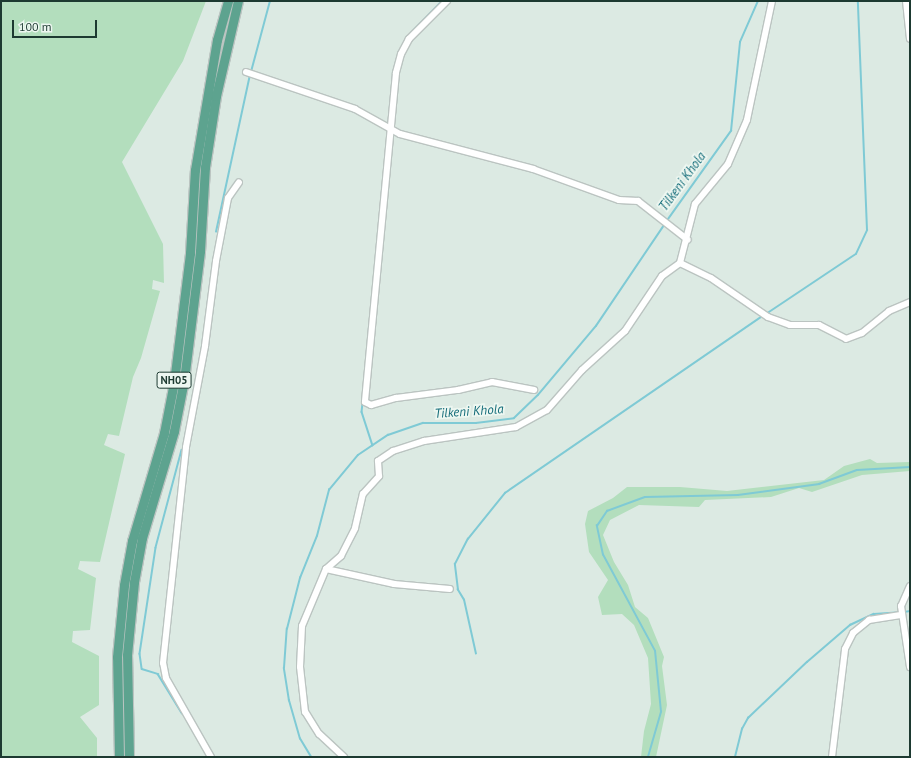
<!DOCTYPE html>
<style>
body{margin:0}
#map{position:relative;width:911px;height:758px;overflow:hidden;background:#dceae3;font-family:"PT Sans",sans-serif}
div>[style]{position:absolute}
.green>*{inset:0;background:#b3debd}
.stream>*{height:1.5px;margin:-0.75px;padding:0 0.75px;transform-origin:0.75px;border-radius:0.75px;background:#7fcad5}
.roads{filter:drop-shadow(1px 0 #bbc4c1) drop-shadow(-1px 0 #bbc4c1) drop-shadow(0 1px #bbc4c1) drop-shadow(0 -1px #bbc4c1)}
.minor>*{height:6px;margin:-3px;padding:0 3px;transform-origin:3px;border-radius:3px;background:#fff}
.primary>*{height:9px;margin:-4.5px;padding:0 4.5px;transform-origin:4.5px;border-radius:4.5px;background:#5da38f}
span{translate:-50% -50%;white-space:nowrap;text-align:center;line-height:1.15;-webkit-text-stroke:3.5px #edf7f1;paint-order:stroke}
.shield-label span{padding:1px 3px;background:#edf7f1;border:1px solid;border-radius:3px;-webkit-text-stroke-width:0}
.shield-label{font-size:11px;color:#1d3a31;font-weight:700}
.water-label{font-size:13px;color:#146c79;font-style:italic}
.frame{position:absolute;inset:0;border:2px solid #1d3a31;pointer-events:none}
.scale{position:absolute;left:12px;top:20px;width:85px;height:18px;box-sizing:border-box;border:2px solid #1d3a31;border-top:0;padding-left:5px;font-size:12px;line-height:14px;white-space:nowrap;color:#1d3a31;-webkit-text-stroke:3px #edf7f1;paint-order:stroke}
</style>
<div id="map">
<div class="green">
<i style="clip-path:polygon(1px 1px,206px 1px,183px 61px,122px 162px,163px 244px,164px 283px,153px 280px,152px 289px,160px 291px,141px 358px,133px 377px,119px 436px,108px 434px,104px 445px,125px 454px,100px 562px,80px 561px,78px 569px,96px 578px,90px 630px,73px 631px,72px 642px,99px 656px,99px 705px,80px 717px,97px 738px,97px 757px,1px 757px)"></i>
<i style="clip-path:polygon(870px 459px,877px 463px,910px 462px,910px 471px,862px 475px,812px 492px,799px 488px,771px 497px,705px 500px,699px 507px,639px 505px,610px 520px,603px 535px,614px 562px,628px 585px,635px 607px,648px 618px,664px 657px,662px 666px,667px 705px,656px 757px,641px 757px,644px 731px,651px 704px,648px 658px,634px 625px,622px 614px,602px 615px,598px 597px,608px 580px,589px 552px,585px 524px,588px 511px,613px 498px,627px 487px,680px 487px,727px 491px,824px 480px,844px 466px)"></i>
</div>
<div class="stream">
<i style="left:411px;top:33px;width:45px;rotate:-45.9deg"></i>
<i style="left:395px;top:66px;width:29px;rotate:-68deg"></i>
<i style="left:251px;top:72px;width:73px;rotate:-75deg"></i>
<i style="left:666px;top:222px;width:112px;rotate:-54.5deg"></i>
<i style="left:731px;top:131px;width:89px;rotate:-84.2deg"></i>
<i style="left:740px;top:42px;width:45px;rotate:-66.3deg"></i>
<i style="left:216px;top:232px;width:161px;rotate:-77.8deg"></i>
<i style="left:766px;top:314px;width:108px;rotate:-33.7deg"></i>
<i style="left:856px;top:254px;width:26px;rotate:-65deg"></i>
<i style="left:867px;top:230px;width:229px;rotate:-92.3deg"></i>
<i style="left:363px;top:403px;width:9px;rotate:96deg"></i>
<i style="left:362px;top:412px;width:35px;rotate:72deg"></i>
<i style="left:182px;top:450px;width:101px;rotate:104.9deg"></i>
<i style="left:156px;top:548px;width:107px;rotate:98.6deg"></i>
<i style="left:140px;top:654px;width:15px;rotate:82deg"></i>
<i style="left:142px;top:669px;width:17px;rotate:17deg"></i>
<i style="left:158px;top:674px;width:46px;rotate:58.4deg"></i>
<i style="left:904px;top:612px;width:6px;rotate:-9deg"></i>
<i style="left:476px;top:654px;width:55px;rotate:-102.5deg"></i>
<i style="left:464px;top:600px;width:12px;rotate:-121deg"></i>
<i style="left:458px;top:590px;width:26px;rotate:-97deg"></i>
<i style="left:455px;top:564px;width:28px;rotate:-63deg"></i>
<i style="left:468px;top:539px;width:59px;rotate:-51.2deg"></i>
<i style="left:505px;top:493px;width:313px;rotate:-34.5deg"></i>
<i style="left:311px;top:757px;width:21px;rotate:-121deg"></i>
<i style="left:300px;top:739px;width:40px;rotate:-106deg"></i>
<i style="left:289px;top:701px;width:33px;rotate:-99deg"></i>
<i style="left:284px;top:668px;width:39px;rotate:-86deg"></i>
<i style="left:287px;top:629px;width:53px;rotate:-75.7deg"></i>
<i style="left:300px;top:578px;width:45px;rotate:-68deg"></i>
<i style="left:317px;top:536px;width:48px;rotate:-75.4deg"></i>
<i style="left:329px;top:490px;width:45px;rotate:-50.4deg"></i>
<i style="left:358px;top:455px;width:36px;rotate:-34deg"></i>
<i style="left:388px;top:435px;width:37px;rotate:-19deg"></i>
<i style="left:423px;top:423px;width:53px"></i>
<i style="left:476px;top:423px;width:38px;rotate:-7deg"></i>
<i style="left:514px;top:418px;width:33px;rotate:-44deg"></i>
<i style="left:538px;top:395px;width:90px;rotate:-50deg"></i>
<i style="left:596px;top:326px;width:122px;rotate:-56deg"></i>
<i style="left:648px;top:757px;width:47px;rotate:-73.9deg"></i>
<i style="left:661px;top:712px;width:61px;rotate:-95.6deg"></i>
<i style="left:655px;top:651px;width:109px;rotate:-118.4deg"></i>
<i style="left:603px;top:555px;width:30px;rotate:-102deg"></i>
<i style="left:597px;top:526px;width:18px;rotate:-56deg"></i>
<i style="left:607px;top:511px;width:40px;rotate:-20.2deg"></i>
<i style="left:645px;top:497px;width:93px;rotate:-1.2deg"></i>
<i style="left:738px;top:495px;width:82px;rotate:-7.7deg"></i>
<i style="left:819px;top:484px;width:40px;rotate:-20.2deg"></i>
<i style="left:857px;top:470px;width:53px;rotate:-3.2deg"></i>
<i style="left:735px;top:757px;width:29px;rotate:-76deg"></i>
<i style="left:742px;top:729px;width:13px;rotate:-61deg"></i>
<i style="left:748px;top:718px;width:81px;rotate:-43.5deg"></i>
<i style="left:807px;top:662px;width:57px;rotate:-40.7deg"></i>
<i style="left:850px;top:625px;width:26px;rotate:-25deg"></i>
<i style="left:874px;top:614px;width:26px;rotate:-4deg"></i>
</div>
<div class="roads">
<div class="minor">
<i style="left:447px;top:1px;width:54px;rotate:135deg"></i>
<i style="left:409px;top:39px;width:17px;rotate:118deg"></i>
<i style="left:401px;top:54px;width:20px;rotate:105deg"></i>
<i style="left:396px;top:73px;width:330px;rotate:95.4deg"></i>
<i style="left:365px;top:402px;width:7px;rotate:27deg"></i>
<i style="left:371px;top:405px;width:26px;rotate:-16deg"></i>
<i style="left:396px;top:398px;width:63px;rotate:-7.4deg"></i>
<i style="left:458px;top:390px;width:35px;rotate:-13deg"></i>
<i style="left:492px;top:382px;width:43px;rotate:10.8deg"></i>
<i style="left:772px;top:1px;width:122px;rotate:101.9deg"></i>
<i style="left:747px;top:120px;width:48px;rotate:113.4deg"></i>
<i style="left:728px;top:164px;width:52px;rotate:129.5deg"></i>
<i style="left:695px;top:204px;width:61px;rotate:104.3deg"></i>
<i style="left:680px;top:263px;width:34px;rotate:26deg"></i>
<i style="left:711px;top:278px;width:69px;rotate:34.4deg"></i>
<i style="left:768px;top:317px;width:23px;rotate:20deg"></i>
<i style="left:790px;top:325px;width:29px"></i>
<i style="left:819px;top:325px;width:30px;rotate:27deg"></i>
<i style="left:846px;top:339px;width:17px;rotate:-21deg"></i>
<i style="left:862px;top:333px;width:35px;rotate:-39deg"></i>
<i style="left:889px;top:311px;width:23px;rotate:-23deg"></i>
<i style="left:906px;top:1px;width:38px;rotate:84deg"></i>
<i style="left:246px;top:72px;width:115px;rotate:18.7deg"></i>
<i style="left:355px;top:109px;width:51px;rotate:29.1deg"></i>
<i style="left:400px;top:134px;width:138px;rotate:14.7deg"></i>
<i style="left:533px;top:169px;width:91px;rotate:19.8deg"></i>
<i style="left:619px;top:200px;width:19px;rotate:3deg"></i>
<i style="left:638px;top:201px;width:63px;rotate:38deg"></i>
<i style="left:326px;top:569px;width:70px;rotate:12.4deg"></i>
<i style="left:394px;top:584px;width:56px;rotate:5.1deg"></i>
<i style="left:910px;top:586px;width:22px;rotate:114deg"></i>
<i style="left:901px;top:606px;width:62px;rotate:81.6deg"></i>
<i style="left:211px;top:757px;width:91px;rotate:-119.7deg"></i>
<i style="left:166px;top:678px;width:15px;rotate:-101deg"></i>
<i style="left:163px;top:663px;width:217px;rotate:-83.9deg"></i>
<i style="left:186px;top:447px;width:103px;rotate:-79.3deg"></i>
<i style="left:205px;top:346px;width:86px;rotate:-82.6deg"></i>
<i style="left:216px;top:261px;width:64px;rotate:-79.2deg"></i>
<i style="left:228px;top:198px;width:19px;rotate:-55deg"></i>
<i style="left:344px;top:757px;width:34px;rotate:-137deg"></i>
<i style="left:319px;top:734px;width:26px;rotate:-122deg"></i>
<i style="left:305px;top:712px;width:45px;rotate:-96.3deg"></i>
<i style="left:300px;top:667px;width:41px;rotate:-87.2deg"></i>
<i style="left:302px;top:626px;width:62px;rotate:-67.2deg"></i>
<i style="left:326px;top:569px;width:20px;rotate:-41deg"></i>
<i style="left:341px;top:556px;width:31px;rotate:-63deg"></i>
<i style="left:355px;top:528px;width:35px;rotate:-77deg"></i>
<i style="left:363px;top:494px;width:24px;rotate:-48deg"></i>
<i style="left:379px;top:476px;width:15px;rotate:-94deg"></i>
<i style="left:378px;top:461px;width:18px;rotate:-34deg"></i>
<i style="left:393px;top:451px;width:33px;rotate:-18deg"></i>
<i style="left:424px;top:441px;width:93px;rotate:-8.7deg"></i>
<i style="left:516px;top:427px;width:35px;rotate:-29deg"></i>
<i style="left:547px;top:410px;width:53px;rotate:-48.8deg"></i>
<i style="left:582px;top:370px;width:58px;rotate:-42.2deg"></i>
<i style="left:625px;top:331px;width:66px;rotate:-56.1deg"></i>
<i style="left:662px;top:276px;width:22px;rotate:-36deg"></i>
<i style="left:832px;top:757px;width:109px;rotate:-83.1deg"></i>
<i style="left:845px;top:649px;width:18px;rotate:-63deg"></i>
<i style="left:853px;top:633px;width:21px;rotate:-39deg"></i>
<i style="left:869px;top:620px;width:32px;rotate:-9deg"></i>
</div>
<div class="primary">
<i style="left:119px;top:757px;width:100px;rotate:-91.1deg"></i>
<i style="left:117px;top:657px;width:72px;rotate:-84.4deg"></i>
<i style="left:124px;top:585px;width:45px;rotate:-79.7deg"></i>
<i style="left:132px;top:541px;width:113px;rotate:-73.5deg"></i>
<i style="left:164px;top:433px;width:52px;rotate:-78.9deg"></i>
<i style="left:174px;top:382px;width:130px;rotate:-82.9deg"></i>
<i style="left:190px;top:253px;width:83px;rotate:-86.6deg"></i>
<i style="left:195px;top:170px;width:132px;rotate:-80.4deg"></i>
<i style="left:217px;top:40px;width:41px;rotate:-74.2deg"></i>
<i style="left:129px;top:757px;width:102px;rotate:-91.1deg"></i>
<i style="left:127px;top:655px;width:73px;rotate:-84.5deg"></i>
<i style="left:134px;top:582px;width:45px;rotate:-79.7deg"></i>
<i style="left:142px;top:538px;width:112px;rotate:-73.3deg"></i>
<i style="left:174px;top:431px;width:52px;rotate:-78.9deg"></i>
<i style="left:184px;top:380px;width:130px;rotate:-82.9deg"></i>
<i style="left:200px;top:251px;width:84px;rotate:-86.6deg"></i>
<i style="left:205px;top:167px;width:72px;rotate:-81.2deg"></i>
<i style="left:216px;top:96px;width:98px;rotate:-77deg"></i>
</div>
</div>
<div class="shield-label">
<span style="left:174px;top:380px">NH05</span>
</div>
<div class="water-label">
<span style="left:683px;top:182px;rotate:-54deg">Tilkeni Khola</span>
<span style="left:469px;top:412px;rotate:-4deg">Tilkeni Khola</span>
</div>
<div class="frame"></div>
<div class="scale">100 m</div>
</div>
